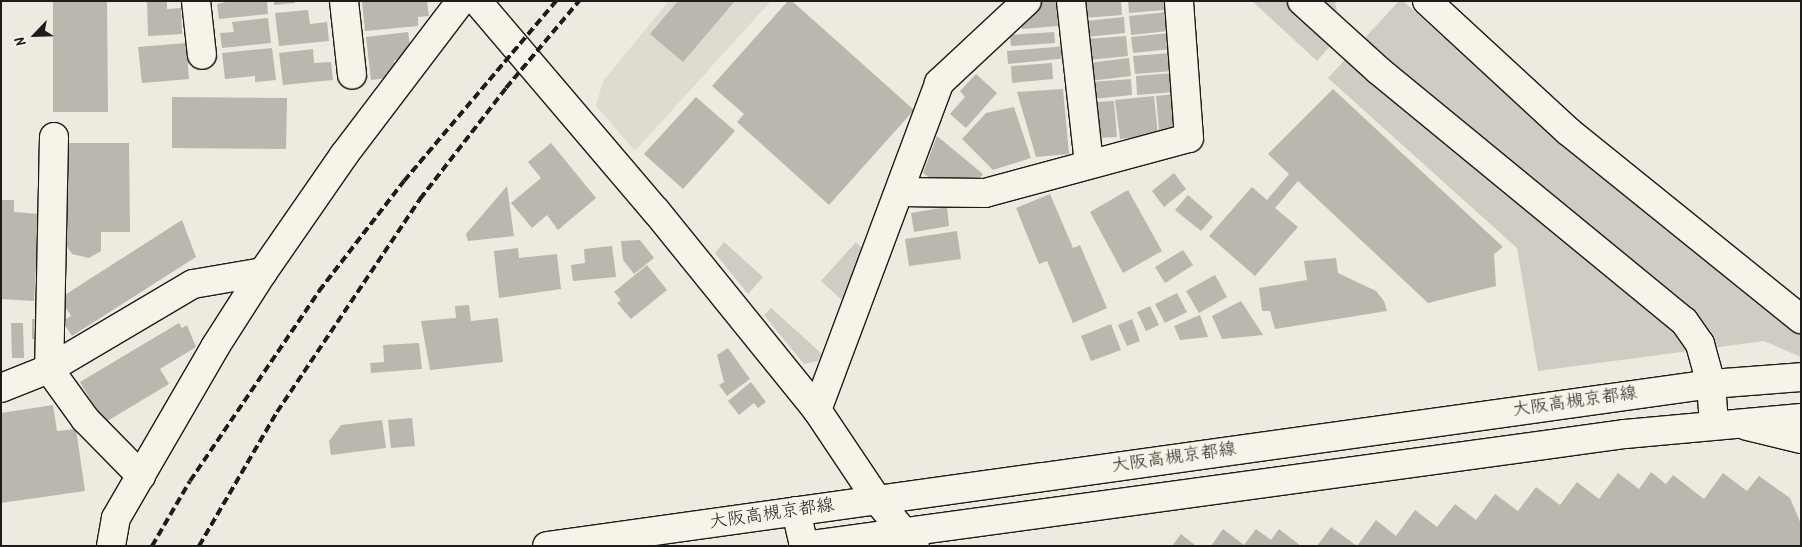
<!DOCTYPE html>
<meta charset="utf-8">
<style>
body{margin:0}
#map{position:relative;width:1802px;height:547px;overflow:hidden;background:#eeeae0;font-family:Kalam,"Klee One",sans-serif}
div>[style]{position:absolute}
.built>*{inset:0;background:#dedbd1}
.green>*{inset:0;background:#cfccc3}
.building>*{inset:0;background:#bab7af}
.roads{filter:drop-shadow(1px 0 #1c1c1c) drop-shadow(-1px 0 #1c1c1c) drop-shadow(0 1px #1c1c1c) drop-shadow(0 -1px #1c1c1c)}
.minor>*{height:28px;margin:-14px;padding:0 14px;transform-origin:14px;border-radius:14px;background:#f7f3e8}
.major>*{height:28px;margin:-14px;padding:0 14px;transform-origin:14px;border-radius:14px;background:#f7f3e8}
.rail>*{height:4px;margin-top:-2px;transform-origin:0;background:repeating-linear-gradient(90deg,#1c1c1c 0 8px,transparent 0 12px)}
span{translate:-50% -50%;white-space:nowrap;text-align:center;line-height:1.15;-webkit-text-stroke:4px #f7f3e8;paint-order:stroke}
.street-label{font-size:18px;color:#1c1c1c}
.frame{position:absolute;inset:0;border:2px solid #1c1c1c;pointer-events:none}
.north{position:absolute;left:10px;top:10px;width:50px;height:50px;-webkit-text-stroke:4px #f7f3e8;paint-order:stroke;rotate:246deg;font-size:14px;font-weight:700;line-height:20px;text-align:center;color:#1c1c1c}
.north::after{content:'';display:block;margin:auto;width:18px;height:22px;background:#1c1c1c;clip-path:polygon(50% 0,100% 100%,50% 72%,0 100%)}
</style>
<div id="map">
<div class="built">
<i style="clip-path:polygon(669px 1px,771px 1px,635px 151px,596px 106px,603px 81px)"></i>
</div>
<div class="green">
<i style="clip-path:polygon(1252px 1px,1335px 1px,1341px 33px,1317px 61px)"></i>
<i style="clip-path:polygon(1399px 1px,1403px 1px,1568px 149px,1801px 333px,1801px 357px,1764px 341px,1538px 371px,1517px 248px,1328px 78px)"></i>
<i style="clip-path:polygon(724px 242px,763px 277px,748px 294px,715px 253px)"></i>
<i style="clip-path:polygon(856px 242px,863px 249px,843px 301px,821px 281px)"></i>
<i style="clip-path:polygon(771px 308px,822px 354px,818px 361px,804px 364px,764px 315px)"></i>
</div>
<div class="building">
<i style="clip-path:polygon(53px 1px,107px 1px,108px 112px,53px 112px)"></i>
<i style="clip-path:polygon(147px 1px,167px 1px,167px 9px,181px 8px,182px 34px,148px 36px)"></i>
<i style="clip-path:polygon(231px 1px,267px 1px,268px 14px,219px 19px,217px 4px)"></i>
<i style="clip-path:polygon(274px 1px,295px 1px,295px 3px,274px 5px)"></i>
<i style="clip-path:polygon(372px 1px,427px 1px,429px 16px,418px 17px,418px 26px,365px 31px,362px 2px)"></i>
<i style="clip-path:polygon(678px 1px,735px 1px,683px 62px,650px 34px)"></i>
<i style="clip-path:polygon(788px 1px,792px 1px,914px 110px,829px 205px,737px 122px,744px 114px,712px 86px)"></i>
<i style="clip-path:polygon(1032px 1px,1056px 1px,1058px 26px,1022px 29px,1020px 17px)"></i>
<i style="clip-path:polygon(1121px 1px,1122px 15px,1084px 18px,1083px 2px)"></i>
<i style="clip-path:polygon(1128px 1px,1164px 1px,1165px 10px,1129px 13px)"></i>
<i style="clip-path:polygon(308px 10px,310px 24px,327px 22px,329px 41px,279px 46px,275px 13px)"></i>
<i style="clip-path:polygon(1167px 12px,1169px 31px,1131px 35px,1129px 16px)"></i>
<i style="clip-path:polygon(1124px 17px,1125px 33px,1087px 37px,1085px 21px)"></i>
<i style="clip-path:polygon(268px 18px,271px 43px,222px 48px,220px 33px,234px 32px,232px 22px)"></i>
<i style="clip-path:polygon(408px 32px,411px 52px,406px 59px,394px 60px,396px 72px,386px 73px,387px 78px,371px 80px,366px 37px)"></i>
<i style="clip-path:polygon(1054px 32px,1055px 43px,1011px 46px,1010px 35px)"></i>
<i style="clip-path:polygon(1169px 33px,1171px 49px,1133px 53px,1131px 37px)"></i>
<i style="clip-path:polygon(1126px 36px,1128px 56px,1089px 60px,1087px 39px)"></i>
<i style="clip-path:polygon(186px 43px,189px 79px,142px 83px,138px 47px)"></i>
<i style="clip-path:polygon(1066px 46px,1068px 58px,1008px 64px,1007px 51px)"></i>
<i style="clip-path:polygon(272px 48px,276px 80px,255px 82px,255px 76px,225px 79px,222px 53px)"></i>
<i style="clip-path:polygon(313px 49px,314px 63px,331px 62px,333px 80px,283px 85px,279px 53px)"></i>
<i style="clip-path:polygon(1171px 53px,1173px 71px,1135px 74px,1133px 56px)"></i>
<i style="clip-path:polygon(1129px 58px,1131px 76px,1090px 81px,1088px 63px)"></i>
<i style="clip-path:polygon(1052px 63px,1053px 79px,1012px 83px,1011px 66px)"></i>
<i style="clip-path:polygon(1174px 73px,1175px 92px,1137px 95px,1136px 76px)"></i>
<i style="clip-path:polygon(976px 74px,997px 93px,966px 128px,950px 114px,965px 97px,960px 91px)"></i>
<i style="clip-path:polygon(1131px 79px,1132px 95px,1093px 99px,1091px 82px)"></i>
<i style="clip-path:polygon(1063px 89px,1069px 154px,1036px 157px,1017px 92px)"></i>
<i style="clip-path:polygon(1333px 89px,1503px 247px,1494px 254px,1496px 286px,1428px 303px,1298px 181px,1275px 208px,1298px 227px,1255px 276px,1209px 236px,1252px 187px,1267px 200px,1289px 174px,1268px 154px)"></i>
<i style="clip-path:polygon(1174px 94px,1177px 121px,1174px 129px,1159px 130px,1156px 96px)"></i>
<i style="clip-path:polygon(1154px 96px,1158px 135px,1120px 139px,1115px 100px)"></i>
<i style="clip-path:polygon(172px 97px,287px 98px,286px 149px,172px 148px)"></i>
<i style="clip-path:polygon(696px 97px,735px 131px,683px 189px,644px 154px)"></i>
<i style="clip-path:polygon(1114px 101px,1117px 137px,1096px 138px,1094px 102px)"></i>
<i style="clip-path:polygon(1014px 107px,1031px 158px,993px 170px,962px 139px,986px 113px)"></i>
<i style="clip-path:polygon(937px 136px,983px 174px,979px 180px,934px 181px,923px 173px)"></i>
<i style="clip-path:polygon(65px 143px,129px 143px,130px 232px,101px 232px,101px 251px,89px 258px,72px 254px,62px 239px,62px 229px,67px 229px)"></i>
<i style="clip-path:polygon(551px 143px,596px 198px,558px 230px,547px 215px,532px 228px,511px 203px,541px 178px,528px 162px)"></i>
<i style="clip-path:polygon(1174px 173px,1186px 189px,1164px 207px,1152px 191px)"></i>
<i style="clip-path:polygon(507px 186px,514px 236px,468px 241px,466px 234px)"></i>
<i style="clip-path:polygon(1128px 190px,1162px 251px,1123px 273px,1090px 212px)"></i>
<i style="clip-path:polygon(1050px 194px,1073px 248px,1080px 245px,1107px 308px,1073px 323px,1047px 261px,1039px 264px,1016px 208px)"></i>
<i style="clip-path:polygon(1188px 195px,1213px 217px,1201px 231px,1175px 210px)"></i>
<i style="clip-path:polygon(1px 200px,14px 200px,14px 212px,39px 214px,34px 301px,1px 299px)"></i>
<i style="clip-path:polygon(947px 207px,949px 226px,914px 232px,911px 213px)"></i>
<i style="clip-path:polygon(182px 220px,196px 257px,72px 336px,62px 321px,71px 316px,60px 298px)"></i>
<i style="clip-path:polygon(957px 231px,961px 259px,909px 266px,905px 239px)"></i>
<i style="clip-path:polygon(640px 240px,654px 258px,634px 274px,623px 260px,621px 241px)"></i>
<i style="clip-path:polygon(612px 246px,616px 277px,573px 281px,571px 265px,585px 263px,584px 249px)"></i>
<i style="clip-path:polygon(518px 248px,519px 258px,557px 254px,561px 289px,499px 298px,494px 251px)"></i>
<i style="clip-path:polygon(1183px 250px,1193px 265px,1165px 283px,1155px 267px)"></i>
<i style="clip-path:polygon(1336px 258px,1338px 273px,1376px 291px,1384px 301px,1387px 311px,1275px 329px,1270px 311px,1262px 311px,1259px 288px,1307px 280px,1304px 261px)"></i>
<i style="clip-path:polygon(647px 265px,667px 290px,631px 319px,617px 303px,621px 300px,614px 292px)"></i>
<i style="clip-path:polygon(1215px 275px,1227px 297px,1199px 313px,1186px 291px)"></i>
<i style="clip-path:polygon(1177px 293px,1187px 312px,1165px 323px,1155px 304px)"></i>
<i style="clip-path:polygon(1241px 301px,1263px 335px,1222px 339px,1212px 316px)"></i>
<i style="clip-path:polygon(469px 305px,471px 321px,498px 318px,503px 362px,430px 370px,421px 321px,456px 318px,455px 306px)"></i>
<i style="clip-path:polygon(1150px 306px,1159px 325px,1146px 331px,1137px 312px)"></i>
<i style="clip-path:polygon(1200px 315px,1208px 337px,1180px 340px,1174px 326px)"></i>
<i style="clip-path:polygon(32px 319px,42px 319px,42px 339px,32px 339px)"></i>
<i style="clip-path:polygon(1132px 319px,1140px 341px,1127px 346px,1118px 325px)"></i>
<i style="clip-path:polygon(11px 323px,23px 323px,24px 358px,12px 358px)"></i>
<i style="clip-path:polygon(179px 323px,182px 328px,187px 325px,196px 347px,160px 369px,169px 384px,104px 423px,80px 382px)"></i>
<i style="clip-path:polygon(1111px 324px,1121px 350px,1091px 361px,1081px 336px)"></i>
<i style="clip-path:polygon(419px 343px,422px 369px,371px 373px,370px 363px,384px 362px,383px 345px)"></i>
<i style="clip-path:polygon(728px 348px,750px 379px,727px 396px,719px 385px,724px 382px,717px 355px)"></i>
<i style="clip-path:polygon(751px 382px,766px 402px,758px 408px,754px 403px,739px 415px,728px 401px)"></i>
<i style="clip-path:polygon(53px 405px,57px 431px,76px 429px,85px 491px,1px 503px,1px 413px)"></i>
<i style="clip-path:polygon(412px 418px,415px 446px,391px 448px,388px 420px)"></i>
<i style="clip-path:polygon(382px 420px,386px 448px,331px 455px,329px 441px,341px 425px)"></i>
<i style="clip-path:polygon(1651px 472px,1666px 484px,1673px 475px,1704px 499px,1723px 473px,1747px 491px,1759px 476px,1790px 498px,1801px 524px,1801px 546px,1357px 546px,1376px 520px,1396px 536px,1415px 510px,1437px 527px,1455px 504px,1476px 520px,1495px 494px,1518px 511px,1536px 487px,1560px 505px,1577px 482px,1599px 499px,1618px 473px,1639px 489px)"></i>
<i style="clip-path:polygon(1331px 527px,1357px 546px,1317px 546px)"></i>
<i style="clip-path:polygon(1223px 529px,1244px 545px,1256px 529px,1271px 540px,1279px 529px,1301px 546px,1211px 546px)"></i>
<i style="clip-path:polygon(1181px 534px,1196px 546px,1172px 546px)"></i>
</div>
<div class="roads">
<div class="minor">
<i style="left:196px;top:1px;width:54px;rotate:83.7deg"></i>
<i style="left:344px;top:1px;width:74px;rotate:83.8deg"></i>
<i style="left:477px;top:1px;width:276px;rotate:49.6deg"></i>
<i style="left:656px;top:211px;width:256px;rotate:51deg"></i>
<i style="left:817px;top:410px;width:110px;rotate:56.2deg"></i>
<i style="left:878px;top:501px;width:58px;rotate:50.6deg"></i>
<i style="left:1071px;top:1px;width:163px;rotate:83.7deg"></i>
<i style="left:1302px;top:1px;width:103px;rotate:42.2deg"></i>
<i style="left:1378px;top:70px;width:396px;rotate:39.4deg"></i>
<i style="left:1684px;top:321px;width:28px;rotate:55deg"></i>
<i style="left:1700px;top:344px;width:41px;rotate:74.6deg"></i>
<i style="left:1711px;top:384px;width:40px;rotate:85.7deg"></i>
<i style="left:1427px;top:1px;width:193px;rotate:42.7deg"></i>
<i style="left:1569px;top:132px;width:298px;rotate:38.9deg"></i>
<i style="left:54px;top:137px;width:232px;rotate:91.2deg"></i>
<i style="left:49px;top:369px;width:62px;rotate:54.2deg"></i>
<i style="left:85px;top:419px;width:80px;rotate:45.5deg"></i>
<i style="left:899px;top:192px;width:86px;rotate:0.7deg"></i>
<i style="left:985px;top:193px;width:211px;rotate:-15.1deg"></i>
<i style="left:1189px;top:138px;width:137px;rotate:-94.2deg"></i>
<i style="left:1px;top:388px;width:52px;rotate:-21.6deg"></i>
<i style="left:49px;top:369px;width:167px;rotate:-30.6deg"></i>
<i style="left:193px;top:284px;width:71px;rotate:-9.7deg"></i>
<i style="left:817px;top:410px;width:349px;rotate:-69.5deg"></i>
<i style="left:939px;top:83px;width:120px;rotate:-43deg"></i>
<i style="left:1747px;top:426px;width:56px;rotate:13.5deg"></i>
<i style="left:796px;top:511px;width:36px;rotate:77deg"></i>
<i style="left:111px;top:546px;width:28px;rotate:-80deg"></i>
<i style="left:116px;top:518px;width:198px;rotate:-59.9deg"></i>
<i style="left:215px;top:347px;width:89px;rotate:-57.4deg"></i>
<i style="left:263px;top:272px;width:142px;rotate:-55.3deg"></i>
<i style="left:344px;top:155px;width:193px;rotate:-52.8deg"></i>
</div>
<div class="major">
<i style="left:547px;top:546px;width:1175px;rotate:-7.92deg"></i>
<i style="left:1711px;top:384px;width:90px;rotate:-4.4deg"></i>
<i style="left:803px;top:546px;width:830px;rotate:-7.76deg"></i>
<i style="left:1625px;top:434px;width:177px;rotate:-5.2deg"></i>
</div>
</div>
<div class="rail">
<i style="left:152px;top:546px;width:75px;rotate:-59.7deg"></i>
<i style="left:190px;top:481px;width:230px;rotate:-55.8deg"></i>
<i style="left:319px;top:291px;width:139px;rotate:-52.3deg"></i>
<i style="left:404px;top:181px;width:236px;rotate:-49.8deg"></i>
<i style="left:199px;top:546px;width:155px;rotate:-59.8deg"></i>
<i style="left:277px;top:412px;width:257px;rotate:-56.1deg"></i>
<i style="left:420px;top:199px;width:140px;rotate:-52.2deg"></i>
<i style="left:506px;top:88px;width:114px;rotate:-50deg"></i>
</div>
<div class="street-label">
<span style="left:1575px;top:403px;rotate:-8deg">大阪高槻京都線</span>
<span style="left:1174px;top:459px;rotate:-8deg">大阪高槻京都線</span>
<span style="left:772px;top:515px;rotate:-8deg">大阪高槻京都線</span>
</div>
<div class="frame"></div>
<div class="north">N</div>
</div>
